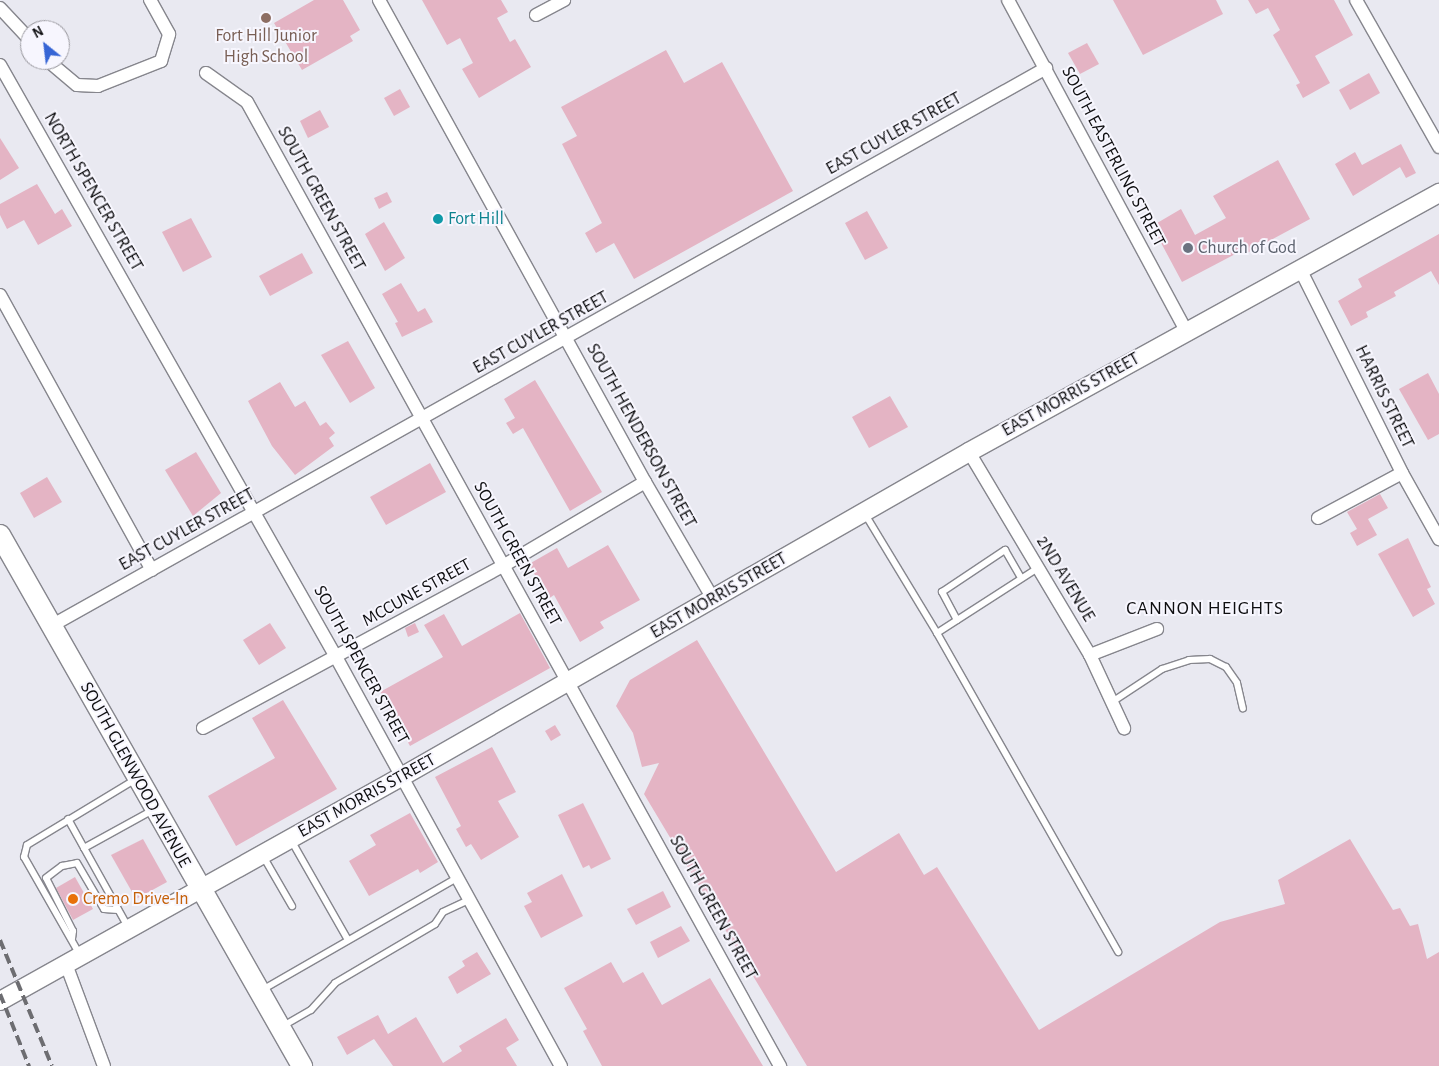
<!DOCTYPE html>
<style>
body{margin:0}
#map{position:relative;width:1439px;height:1066px;overflow:hidden;background:#e9e9f1;font-family:"Alegreya Sans",sans-serif}
div>[style]{position:absolute}
.building>*{inset:0;background:#e4b4c4}
.roads{filter:drop-shadow(1px 0 #86868d) drop-shadow(-1px 0 #86868d) drop-shadow(0 1px #86868d) drop-shadow(0 -1px #86868d)}
.service>*{height:6px;margin:-3px;padding:0 3px;transform-origin:3px;border-radius:3px;background:#fff}
.minor>*{height:12px;margin:-6px;padding:0 6px;transform-origin:6px;border-radius:6px;background:#fff}
.secondary>*{height:18px;margin:-9px;padding:0 9px;transform-origin:9px;border-radius:9px;background:#fff}
.primary>*{height:20px;margin:-10px;padding:0 10px;transform-origin:10px;border-radius:10px;background:#fff}
.rail>*{height:4px;margin-top:-2px;transform-origin:0;background:repeating-linear-gradient(90deg,#6d6d71 0 10px,transparent 0 15px)}
.dots>*{width:14px;height:14px;translate:-50% -50%;box-sizing:border-box;border:2px solid #f7f6fe;border-radius:50%}
span{translate:-50% -50%;white-space:nowrap;text-align:center;line-height:1.15;-webkit-text-stroke:4px #f7f6fe;paint-order:stroke}
.education-label{font-size:18px;color:#785e54}
.street-label{font-size:18px;color:#0e0e10}
.culture-label{font-size:18px;color:#0d838f}
.left{translate:0 -50%;text-align:left}
.worship-label{font-size:18px;color:#5b616d}
.food-label{font-size:18px;color:#c56008}
.neighbourhood-label{font-size:19px;color:#0e0e10;letter-spacing:1px}
.north{position:absolute;left:20px;top:20px;width:50px;height:50px;box-sizing:border-box;background:#f7f6fe;border:1px solid #9a999f;border-radius:50%;rotate:331deg;font-size:14px;font-weight:700;line-height:20px;text-align:center;color:#0e0e10}
.north::after{content:'';display:block;margin:auto;width:18px;height:22px;background:#3665d5;clip-path:polygon(50% 0,100% 100%,50% 72%,0 100%)}
</style>
<div id="map">
<div class="building">
<i style="clip-path:polygon(314px 0,343px 0,360px 30px,350px 36px,353px 41px,302px 70px,274px 23px)"></i>
<i style="clip-path:polygon(422px 0,501px 0,508px 12px,497px 18px,510px 42px,515px 39px,531px 67px,479px 98px,462px 69px,473px 63px,460px 38px,447px 45px)"></i>
<i style="clip-path:polygon(1113px 0,1216px 0,1223px 14px,1143px 55px)"></i>
<i style="clip-path:polygon(1248px 0,1334px 0,1353px 35px,1315px 56px,1330px 83px,1303px 98px,1296px 85px,1300px 83px,1273px 35px,1280px 30px,1268px 8px,1256px 14px)"></i>
<i style="clip-path:polygon(1087px 43px,1099px 64px,1080px 74px,1068px 53px)"></i>
<i style="clip-path:polygon(666px 50px,684px 83px,722px 62px,793px 191px,634px 279px,614px 243px,596px 253px,585px 233px,602px 223px,562px 144px,577px 136px,561px 107px)"></i>
<i style="clip-path:polygon(1369px 73px,1380px 93px,1350px 110px,1339px 90px)"></i>
<i style="clip-path:polygon(400px 89px,410px 107px,394px 116px,384px 98px)"></i>
<i style="clip-path:polygon(320px 110px,329px 127px,308px 138px,300px 121px)"></i>
<i style="clip-path:polygon(0 138px,19px 168px,0 180px)"></i>
<i style="clip-path:polygon(1401px 144px,1416px 173px,1406px 178px,1400px 167px,1353px 196px,1335px 164px,1355px 152px,1362px 165px)"></i>
<i style="clip-path:polygon(1278px 160px,1310px 219px,1245px 254px,1243px 250px,1182px 282px,1152px 226px,1181px 209px,1195px 235px,1226px 218px,1213px 196px)"></i>
<i style="clip-path:polygon(37px 184px,55px 214px,62px 209px,72px 226px,38px 245px,24px 220px,7px 229px,0 215px,0 204px)"></i>
<i style="clip-path:polygon(387px 192px,392px 202px,379px 209px,374px 198px)"></i>
<i style="clip-path:polygon(867px 211px,888px 248px,865px 260px,845px 223px)"></i>
<i style="clip-path:polygon(191px 218px,212px 257px,183px 272px,162px 232px)"></i>
<i style="clip-path:polygon(384px 222px,405px 258px,385px 271px,365px 234px)"></i>
<i style="clip-path:polygon(1439px 234px,1439px 285px,1431px 271px,1394px 292px,1396px 296px,1366px 312px,1368px 317px,1351px 326px,1338px 301px,1362px 287px,1358px 279px)"></i>
<i style="clip-path:polygon(302px 253px,313px 273px,270px 296px,259px 276px)"></i>
<i style="clip-path:polygon(401px 283px,418px 312px,425px 308px,433px 322px,402px 337px,395px 323px,398px 322px,382px 294px)"></i>
<i style="clip-path:polygon(348px 341px,375px 388px,350px 403px,321px 355px)"></i>
<i style="clip-path:polygon(1428px 373px,1439px 394px,1439px 434px,1428px 440px,1399px 389px)"></i>
<i style="clip-path:polygon(535px 380px,602px 492px,570px 511px,523px 428px,513px 434px,506px 423px,515px 418px,504px 399px)"></i>
<i style="clip-path:polygon(280px 382px,295px 407px,305px 401px,320px 426px,326px 422px,335px 433px,329px 438px,334px 446px,295px 475px,272px 446px,248px 401px)"></i>
<i style="clip-path:polygon(890px 396px,908px 427px,869px 448px,852px 417px)"></i>
<i style="clip-path:polygon(196px 452px,221px 493px,193px 516px,165px 470px)"></i>
<i style="clip-path:polygon(430px 463px,446px 492px,386px 525px,370px 497px)"></i>
<i style="clip-path:polygon(47px 477px,62px 502px,34px 518px,20px 493px)"></i>
<i style="clip-path:polygon(1380px 494px,1388px 508px,1368px 519px,1377px 535px,1357px 546px,1350px 533px,1357px 529px,1347px 512px)"></i>
<i style="clip-path:polygon(1408px 538px,1431px 587px,1427px 589px,1435px 604px,1413px 617px,1378px 554px)"></i>
<i style="clip-path:polygon(608px 545px,640px 600px,600px 622px,604px 628px,580px 642px,554px 595px,548px 599px,529px 564px,557px 548px,568px 568px)"></i>
<i style="clip-path:polygon(520px 613px,550px 668px,410px 746px,380px 692px,443px 657px,424px 625px,444px 614px,462px 646px)"></i>
<i style="clip-path:polygon(270px 623px,286px 648px,259px 665px,243px 640px)"></i>
<i style="clip-path:polygon(415px 623px,419px 632px,408px 637px,405px 628px)"></i>
<i style="clip-path:polygon(697px 640px,836px 872px,899px 833px,924px 875px,937px 867px,1039px 1030px,1220px 922px,1285px 904px,1278px 880px,1350px 839px,1393px 910px,1400px 908px,1410px 926px,1418px 924px,1427px 959px,1439px 952px,1439px 1066px,807px 1066px,644px 794px,659px 763px,642px 767px,633px 733px,616px 706px,630px 680px)"></i>
<i style="clip-path:polygon(283px 700px,337px 789px,236px 846px,208px 796px,275px 758px,252px 718px)"></i>
<i style="clip-path:polygon(555px 725px,561px 735px,551px 741px,545px 731px)"></i>
<i style="clip-path:polygon(492px 747px,516px 792px,498px 801px,519px 837px,481px 860px,471px 844px,466px 847px,456px 829px,461px 826px,435px 777px)"></i>
<i style="clip-path:polygon(583px 803px,611px 859px,591px 869px,589px 865px,583px 868px,558px 815px)"></i>
<i style="clip-path:polygon(410px 813px,438px 862px,420px 873px,418px 869px,369px 896px,349px 861px,376px 845px,370px 835px)"></i>
<i style="clip-path:polygon(143px 839px,167px 882px,136px 899px,111px 855px)"></i>
<i style="clip-path:polygon(562px 874px,583px 916px,541px 938px,524px 906px,532px 902px,527px 893px)"></i>
<i style="clip-path:polygon(75px 877px,93px 909px,73px 920px,56px 888px)"></i>
<i style="clip-path:polygon(663px 891px,671px 907px,636px 925px,627px 909px)"></i>
<i style="clip-path:polygon(681px 926px,690px 941px,658px 958px,650px 942px)"></i>
<i style="clip-path:polygon(477px 952px,491px 974px,457px 994px,448px 977px,465px 966px,462px 961px)"></i>
<i style="clip-path:polygon(611px 962px,623px 983px,643px 972px,662px 1005px,710px 978px,763px 1066px,602px 1066px,583px 1031px,587px 1029px,564px 988px)"></i>
<i style="clip-path:polygon(378px 1015px,388px 1034px,416px 1017px,443px 1063px,462px 1051px,459px 1046px,506px 1018px,519px 1040px,506px 1048px,517px 1066px,393px 1066px,374px 1039px,347px 1055px,337px 1037px)"></i>
</div>
<div class="roads">
<div class="service">
<i style="left:865px;top:514px;width:139px;rotate:58.8deg"></i>
<i style="left:937px;top:633px;width:367px;rotate:60.4deg"></i>
<i style="left:957px;top:620px;width:32px;rotate:-118deg"></i>
<i style="left:942px;top:592px;width:76px;rotate:-33.7deg"></i>
<i style="left:1005px;top:550px;width:32px;rotate:60deg"></i>
<i style="left:937px;top:633px;width:120px;rotate:-32.8deg"></i>
<i style="left:1112px;top:702px;width:60px;rotate:-33.4deg"></i>
<i style="left:1162px;top:669px;width:28px;rotate:-18deg"></i>
<i style="left:1189px;top:660px;width:21px;rotate:-3deg"></i>
<i style="left:1210px;top:659px;width:18px;rotate:27deg"></i>
<i style="left:1226px;top:667px;width:19px;rotate:55deg"></i>
<i style="left:1237px;top:683px;width:26px;rotate:77deg"></i>
<i style="left:68px;top:819px;width:33px;rotate:61deg"></i>
<i style="left:291px;top:840px;width:115px;rotate:60.3deg"></i>
<i style="left:263px;top:856px;width:58px;rotate:59.9deg"></i>
<i style="left:128px;top:927px;width:90px;rotate:-119.1deg"></i>
<i style="left:84px;top:848px;width:79px;rotate:-28.8deg"></i>
<i style="left:72px;top:939px;width:8px;rotate:-83deg"></i>
<i style="left:73px;top:931px;width:59px;rotate:-117deg"></i>
<i style="left:46px;top:878px;width:20px;rotate:-37deg"></i>
<i style="left:62px;top:866px;width:15px;rotate:-11deg"></i>
<i style="left:77px;top:863px;width:53px;rotate:59.6deg"></i>
<i style="left:104px;top:909px;width:14px;rotate:4deg"></i>
<i style="left:80px;top:955px;width:113px;rotate:-119.7deg"></i>
<i style="left:24px;top:857px;width:12px;rotate:-76deg"></i>
<i style="left:27px;top:845px;width:127px;rotate:-31.2deg"></i>
<i style="left:262px;top:990px;width:225px;rotate:-29.9deg"></i>
<i style="left:283px;top:1026px;width:32px;rotate:-30deg"></i>
<i style="left:311px;top:1010px;width:36px;rotate:-48deg"></i>
<i style="left:335px;top:983px;width:116px;rotate:-30.5deg"></i>
<i style="left:435px;top:924px;width:14px;rotate:-56deg"></i>
<i style="left:443px;top:912px;width:29px;rotate:-25deg"></i>
</div>
<div class="minor">
<i style="left:379px;top:0;width:551px;rotate:61.11deg"></i>
<i style="left:645px;top:482px;width:135px;rotate:59.8deg"></i>
<i style="left:1008px;top:0;width:376px;rotate:61.7deg"></i>
<i style="left:1356px;top:0;width:169px;rotate:60.5deg"></i>
<i style="left:0;top:8px;width:44px;rotate:46.8deg"></i>
<i style="left:536px;top:15px;width:32px;rotate:-28deg"></i>
<i style="left:47px;top:60px;width:39px;rotate:40deg"></i>
<i style="left:77px;top:85px;width:21px;rotate:3deg"></i>
<i style="left:98px;top:86px;width:68px;rotate:-21.6deg"></i>
<i style="left:161px;top:61px;width:28px;rotate:-73deg"></i>
<i style="left:169px;top:34px;width:39px;rotate:-119deg"></i>
<i style="left:0;top:65px;width:681px;rotate:60.42deg"></i>
<i style="left:336px;top:657px;width:467px;rotate:61.2deg"></i>
<i style="left:206px;top:73px;width:50px;rotate:35.3deg"></i>
<i style="left:247px;top:102px;width:1102px;rotate:61.06deg"></i>
<i style="left:1300px;top:269px;width:228px;rotate:63.4deg"></i>
<i style="left:1402px;top:473px;width:76px;rotate:60.7deg"></i>
<i style="left:0;top:295px;width:314px;rotate:61.1deg"></i>
<i style="left:969px;top:452px;width:236px;rotate:59.2deg"></i>
<i style="left:1090px;top:655px;width:81px;rotate:65deg"></i>
<i style="left:1318px;top:518px;width:95px;rotate:-28.2deg"></i>
<i style="left:51px;top:626px;width:1141px;rotate:-29.28deg"></i>
<i style="left:1090px;top:655px;width:72px;rotate:-21.2deg"></i>
<i style="left:203px;top:728px;width:341px;rotate:-28.4deg"></i>
<i style="left:503px;top:566px;width:165px;rotate:-30.6deg"></i>
<i style="left:66px;top:964px;width:109px;rotate:69.6deg"></i>
</div>
<div class="secondary">
<i style="left:0;top:1001px;width:462px;rotate:-29.2deg"></i>
<i style="left:403px;top:776px;width:652px;rotate:-29.79deg"></i>
<i style="left:969px;top:452px;width:537px;rotate:-28.86deg"></i>
</div>
<div class="primary">
<i style="left:0;top:535px;width:611px;rotate:60.37deg"></i>
</div>
</div>
<div class="rail">
<i style="left:0;top:940px;width:136px;rotate:67.6deg"></i>
<i style="left:0;top:994px;width:78px;rotate:68.1deg"></i>
</div>
<div class="dots">
<i style="left:266px;top:18px;background:#8d6e63"></i>
<i style="left:438px;top:219px;background:#0f9aa8"></i>
<i style="left:1188px;top:248px;background:#6b7280"></i>
<i style="left:73px;top:899px;background:#e8710a"></i>
</div>
<div class="education-label">
<span style="left:266px;top:47px">Fort Hill Junior<br>High School</span>
</div>
<div class="street-label">
<span style="left:894px;top:134px;rotate:-29deg">EAST CUYLER STREET</span>
<span style="left:1113px;top:157px;rotate:62deg">SOUTH EASTERLING STREET</span>
<span style="left:93px;top:192px;rotate:60deg">NORTH SPENCER STREET</span>
<span style="left:321px;top:199px;rotate:61deg">SOUTH GREEN STREET</span>
<span style="left:541px;top:333px;rotate:-29deg">EAST CUYLER STREET</span>
<span style="left:1071px;top:395px;rotate:-29deg">EAST MORRIS STREET</span>
<span style="left:1384px;top:397px;rotate:64deg">HARRIS STREET</span>
<span style="left:641px;top:436px;rotate:61deg">SOUTH HENDERSON STREET</span>
<span style="left:187px;top:530px;rotate:-29deg">EAST CUYLER STREET</span>
<span style="left:517px;top:554px;rotate:61deg">SOUTH GREEN STREET</span>
<span style="left:1065px;top:579px;rotate:59deg">2ND AVENUE</span>
<span style="left:417px;top:593px;rotate:-29deg">MCCUNE STREET</span>
<span style="left:719px;top:596px;rotate:-30deg">EAST MORRIS STREET</span>
<span style="left:361px;top:665px;rotate:61deg">SOUTH SPENCER STREET</span>
<span style="left:135px;top:775px;rotate:61deg">SOUTH GLENWOOD AVENUE</span>
<span style="left:367px;top:796px;rotate:-29deg">EAST MORRIS STREET</span>
<span style="left:713px;top:908px;rotate:61deg">SOUTH GREEN STREET</span>
</div>
<div class="culture-label">
<span class="left" style="left:448px;top:219px">Fort Hill</span>
</div>
<div class="worship-label">
<span class="left" style="left:1198px;top:248px">Church of God</span>
</div>
<div class="food-label">
<span class="left" style="left:83px;top:899px">Cremo Drive-In</span>
</div>
<div class="neighbourhood-label">
<span style="left:1205px;top:609px">CANNON HEIGHTS</span>
</div>
<div class="north">N</div>
</div>
